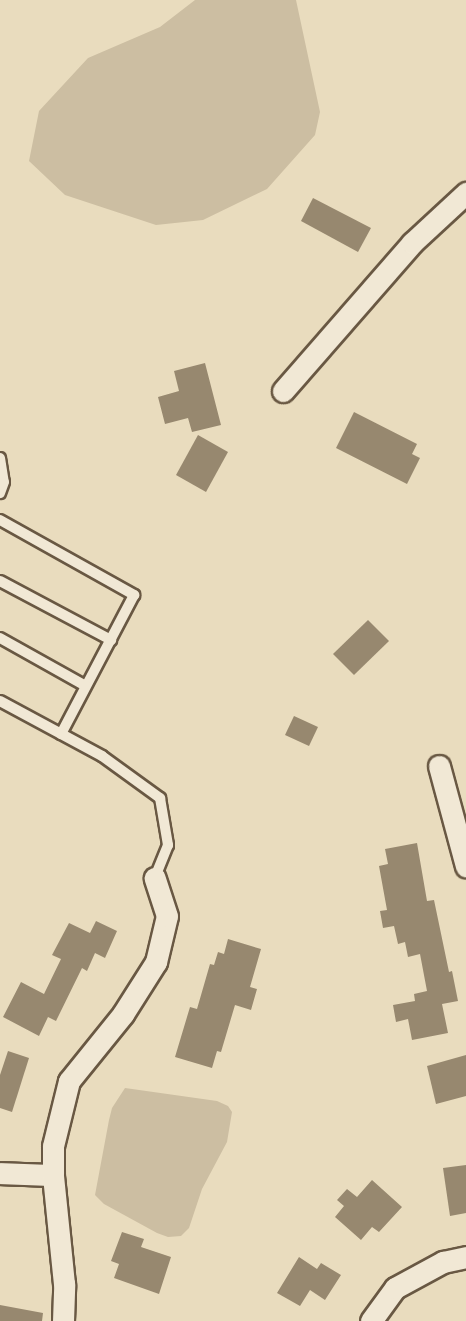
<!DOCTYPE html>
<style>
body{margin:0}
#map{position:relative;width:466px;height:1321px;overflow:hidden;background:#e9dcbe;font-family:"Old Standard TT",serif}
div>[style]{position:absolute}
.green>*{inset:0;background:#ccbea2}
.building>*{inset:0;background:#97886f}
.roads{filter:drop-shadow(2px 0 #695843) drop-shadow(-2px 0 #695843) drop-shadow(0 2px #695843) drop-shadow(0 -2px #695843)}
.lane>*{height:10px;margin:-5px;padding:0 5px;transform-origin:5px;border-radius:5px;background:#f1e8d5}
.street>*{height:21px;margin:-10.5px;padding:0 10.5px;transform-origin:10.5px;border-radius:10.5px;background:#f1e8d5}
span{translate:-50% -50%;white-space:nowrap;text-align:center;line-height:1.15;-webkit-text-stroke:6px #f1e8d5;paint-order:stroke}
</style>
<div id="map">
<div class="green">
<i style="clip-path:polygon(195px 0,296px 0,320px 112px,315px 135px,267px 189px,203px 220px,156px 225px,65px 195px,29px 161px,39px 111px,88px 58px,160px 27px)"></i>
<i style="clip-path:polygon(125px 1088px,217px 1101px,228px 1106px,232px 1112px,227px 1142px,202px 1189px,189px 1228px,181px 1236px,168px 1237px,157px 1233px,104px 1204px,95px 1195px,109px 1120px,112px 1108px)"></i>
</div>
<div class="building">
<i style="clip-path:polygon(313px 198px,371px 228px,358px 252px,301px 221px)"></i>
<i style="clip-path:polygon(205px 363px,221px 425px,192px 432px,188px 418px,165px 424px,158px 397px,179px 391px,174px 371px)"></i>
<i style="clip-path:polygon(354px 412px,417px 444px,412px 454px,420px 458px,407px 484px,336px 448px)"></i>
<i style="clip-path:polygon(198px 435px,228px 452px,206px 492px,176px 475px)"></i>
<i style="clip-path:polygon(368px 620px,389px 641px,354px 675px,333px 654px)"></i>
<i style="clip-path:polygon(294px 716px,318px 727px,309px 746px,285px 735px)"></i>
<i style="clip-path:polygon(417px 843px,427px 901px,434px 900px,449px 972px,452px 971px,458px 1001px,442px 1004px,448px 1033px,412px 1040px,408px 1019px,396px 1022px,393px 1005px,415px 1001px,414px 994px,427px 991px,420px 954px,408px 957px,405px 942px,398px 944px,394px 926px,383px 928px,380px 911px,387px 910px,379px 866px,388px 864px,385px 849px)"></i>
<i style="clip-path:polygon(96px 921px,117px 931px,105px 958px,95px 953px,87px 971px,82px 968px,56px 1021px,48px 1017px,39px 1036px,3px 1017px,21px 982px,44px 994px,61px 959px,52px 955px,69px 923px,90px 933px)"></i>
<i style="clip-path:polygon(228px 939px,261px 949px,250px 987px,257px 989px,251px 1010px,235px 1005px,221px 1052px,217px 1051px,212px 1068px,175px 1057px,190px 1007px,197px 1009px,210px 964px,214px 965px,218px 952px,224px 954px)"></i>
<i style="clip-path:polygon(8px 1051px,29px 1058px,12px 1112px,0 1108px,0 1075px)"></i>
<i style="clip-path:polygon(466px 1055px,466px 1096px,436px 1104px,427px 1066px)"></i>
<i style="clip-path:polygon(466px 1165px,466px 1213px,450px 1216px,443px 1168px)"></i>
<i style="clip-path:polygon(372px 1180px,402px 1207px,379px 1232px,372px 1227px,361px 1240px,335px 1217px,344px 1206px,337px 1200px,347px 1189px,357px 1197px)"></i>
<i style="clip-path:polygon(122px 1232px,144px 1239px,141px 1247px,171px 1257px,159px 1294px,114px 1278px,119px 1264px,111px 1261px)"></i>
<i style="clip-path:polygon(299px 1257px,317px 1269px,321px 1263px,341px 1275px,325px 1300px,310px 1290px,300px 1306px,277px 1293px)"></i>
<i style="clip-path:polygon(0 1305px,43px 1313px,42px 1321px,0 1321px)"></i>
</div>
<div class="roads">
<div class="lane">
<i style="left:0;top:458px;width:24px;rotate:81deg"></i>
<i style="left:4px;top:482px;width:12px;rotate:110deg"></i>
<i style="left:0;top:520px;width:154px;rotate:29.2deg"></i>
<i style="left:134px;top:595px;width:157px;rotate:117.7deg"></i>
<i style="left:0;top:581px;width:126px;rotate:28deg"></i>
<i style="left:0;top:638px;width:98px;rotate:29.2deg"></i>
<i style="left:0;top:701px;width:116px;rotate:28.3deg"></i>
<i style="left:102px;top:756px;width:72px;rotate:35.9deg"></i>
<i style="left:160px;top:798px;width:48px;rotate:80.3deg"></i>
<i style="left:168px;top:845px;width:35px;rotate:112deg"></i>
</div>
<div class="street">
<i style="left:283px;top:391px;width:196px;rotate:-48.9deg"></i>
<i style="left:412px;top:243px;width:74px;rotate:-42.8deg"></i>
<i style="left:439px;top:766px;width:104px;rotate:74.9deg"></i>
<i style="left:0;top:1173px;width:53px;rotate:2.2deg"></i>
<i style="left:63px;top:1321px;width:37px;rotate:-88deg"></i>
<i style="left:64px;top:1284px;width:110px;rotate:-95.8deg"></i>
<i style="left:53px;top:1175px;width:29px;rotate:-90deg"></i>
<i style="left:53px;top:1146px;width:67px;rotate:-76.2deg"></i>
<i style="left:69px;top:1081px;width:86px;rotate:-51.1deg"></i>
<i style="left:123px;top:1014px;width:62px;rotate:-57.6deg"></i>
<i style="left:156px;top:962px;width:47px;rotate:-76.6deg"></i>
<i style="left:167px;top:916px;width:40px;rotate:-108deg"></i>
<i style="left:371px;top:1321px;width:41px;rotate:-54deg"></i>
<i style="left:395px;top:1288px;width:55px;rotate:-28.4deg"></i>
<i style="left:443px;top:1262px;width:24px;rotate:-12deg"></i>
</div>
</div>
</div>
